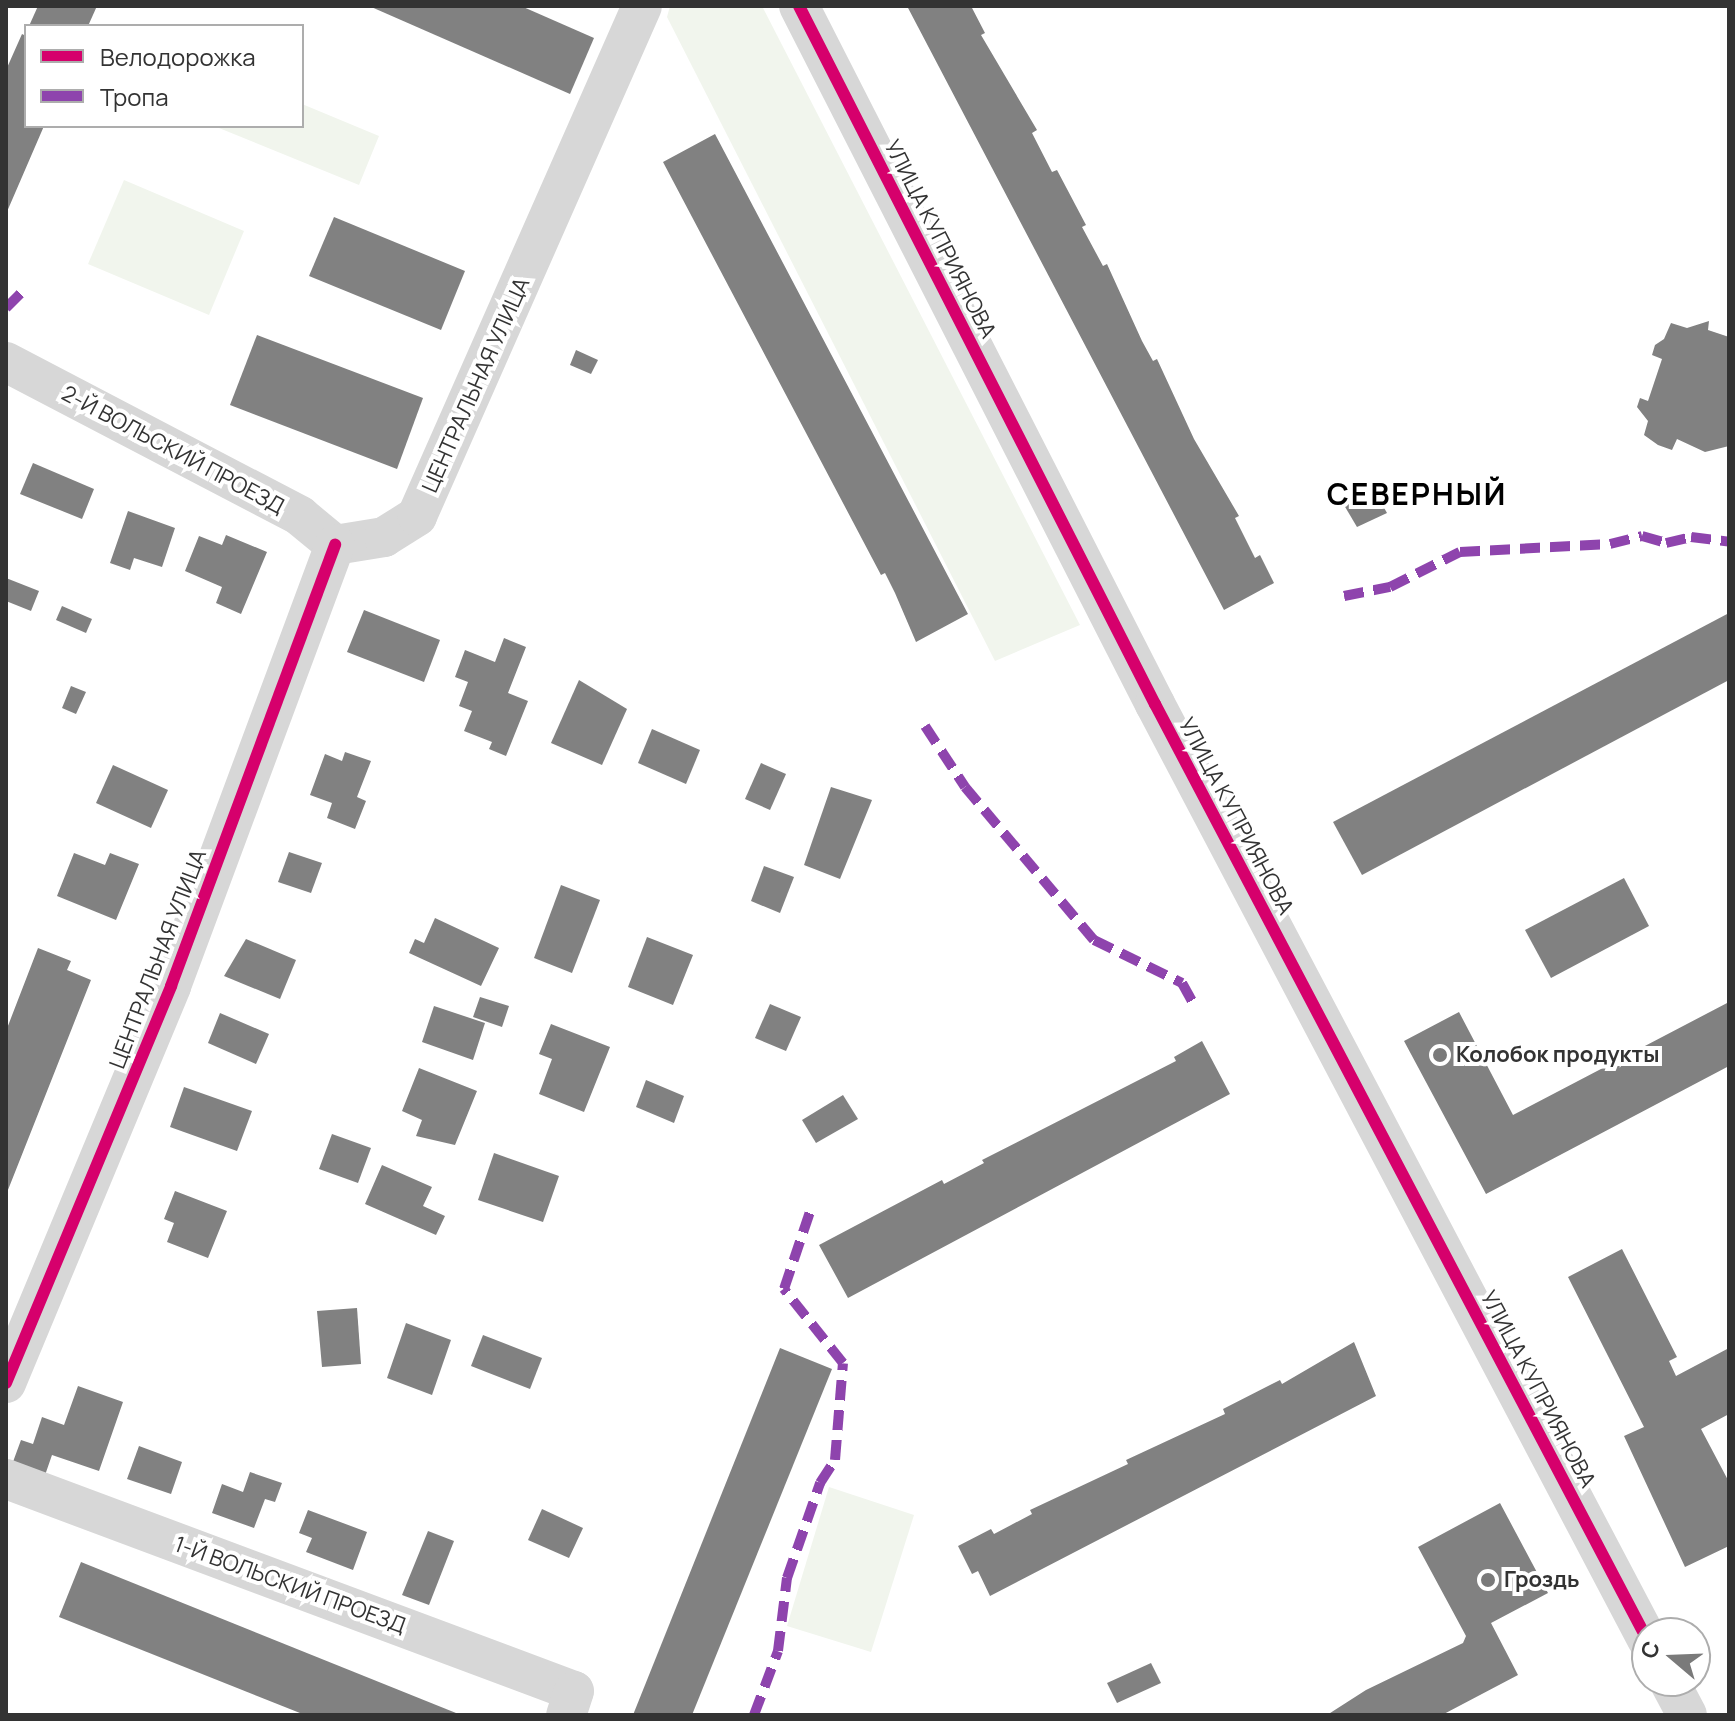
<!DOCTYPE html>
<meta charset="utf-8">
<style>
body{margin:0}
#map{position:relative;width:1735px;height:1721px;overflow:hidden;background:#fff;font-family:Manrope,sans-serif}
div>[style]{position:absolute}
.green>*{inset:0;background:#f1f5ed}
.building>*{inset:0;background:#818181}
.minor>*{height:40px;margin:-20px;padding:0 20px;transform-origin:20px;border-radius:20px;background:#d7d7d7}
.quiet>*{height:10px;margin-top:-5px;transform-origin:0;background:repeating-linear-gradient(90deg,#8e44ad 0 20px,transparent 0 30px)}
.cycleway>*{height:12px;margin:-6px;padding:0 6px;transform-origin:6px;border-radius:6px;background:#d6006c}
.dots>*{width:22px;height:22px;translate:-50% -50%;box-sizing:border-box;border:4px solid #fff;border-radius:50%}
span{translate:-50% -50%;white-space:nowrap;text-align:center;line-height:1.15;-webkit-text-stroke:8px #fff;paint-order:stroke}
.street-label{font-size:22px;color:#333}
.poi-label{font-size:22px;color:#333;font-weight:700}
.left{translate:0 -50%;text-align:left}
.district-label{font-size:30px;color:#000;font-weight:700;letter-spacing:2px}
.frame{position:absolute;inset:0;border:8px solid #333;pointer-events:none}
.legend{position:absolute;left:24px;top:24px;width:280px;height:104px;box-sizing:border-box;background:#fff;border:2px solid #adadad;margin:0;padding:10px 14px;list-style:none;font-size:24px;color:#333}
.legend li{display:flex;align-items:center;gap:16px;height:40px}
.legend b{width:40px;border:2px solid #adadad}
.north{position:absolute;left:1631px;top:1617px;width:80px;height:80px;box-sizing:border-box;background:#fff;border:2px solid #adadad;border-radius:50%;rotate:289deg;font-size:22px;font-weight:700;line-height:32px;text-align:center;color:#333}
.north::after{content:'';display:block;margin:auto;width:28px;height:36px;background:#7a7a7a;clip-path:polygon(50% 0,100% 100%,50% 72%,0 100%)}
</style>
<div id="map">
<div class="green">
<i style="clip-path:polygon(670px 6px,762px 6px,1080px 625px,995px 661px,667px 17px)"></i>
<i style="clip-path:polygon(302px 104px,379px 136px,359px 185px,214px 126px,302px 126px)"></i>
<i style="clip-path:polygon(124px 180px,244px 231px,209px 315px,88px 264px)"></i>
<i style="clip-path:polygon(829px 1487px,914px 1515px,871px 1652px,787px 1626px)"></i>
</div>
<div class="building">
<i style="clip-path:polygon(38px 6px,97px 6px,88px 26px,29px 26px)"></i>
<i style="clip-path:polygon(369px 6px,521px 6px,594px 38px,570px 94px)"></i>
<i style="clip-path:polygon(907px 6px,971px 6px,985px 33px,981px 35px,1037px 130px,1032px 133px,1052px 172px,1057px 170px,1086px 225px,1082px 227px,1103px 266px,1107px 264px,1142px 341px,1153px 361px,1157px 359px,1194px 439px,1239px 516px,1235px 518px,1255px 558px,1260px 555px,1274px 583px,1224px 610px)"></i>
<i style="clip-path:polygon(22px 34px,26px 36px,26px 126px,44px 126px,6px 214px,6px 70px)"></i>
<i style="clip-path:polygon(715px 134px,968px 614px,916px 642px,895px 593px,885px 573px,881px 575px,663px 162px)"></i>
<i style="clip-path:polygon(334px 217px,465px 271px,441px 330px,309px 276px)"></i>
<i style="clip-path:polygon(1709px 321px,1708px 330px,1729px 337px,1729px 446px,1705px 452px,1677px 439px,1672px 450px,1658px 445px,1644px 435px,1648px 421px,1637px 407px,1640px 398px,1648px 401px,1662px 359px,1652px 355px,1655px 345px,1664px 339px,1671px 323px,1687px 328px)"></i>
<i style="clip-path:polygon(257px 335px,423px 398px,397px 469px,230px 405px)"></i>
<i style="clip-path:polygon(576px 350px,598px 360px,591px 374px,570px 365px)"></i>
<i style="clip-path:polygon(33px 463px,94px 489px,82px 519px,20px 494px)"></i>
<i style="clip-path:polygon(1370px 483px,1387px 513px,1357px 527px,1341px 500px)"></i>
<i style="clip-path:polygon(128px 511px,175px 528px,162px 567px,134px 558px,130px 570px,110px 563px)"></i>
<i style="clip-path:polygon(226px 535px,267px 552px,241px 614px,216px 603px,222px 587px,185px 571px,199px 536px,222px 545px)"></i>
<i style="clip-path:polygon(6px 578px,39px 591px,31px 611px,6px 601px)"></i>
<i style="clip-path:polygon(62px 606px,92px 619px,86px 633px,56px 620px)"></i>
<i style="clip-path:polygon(364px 610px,440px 640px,424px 682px,347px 652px)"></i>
<i style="clip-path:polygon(1729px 613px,1729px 680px,1362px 875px,1333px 822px)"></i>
<i style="clip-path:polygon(504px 638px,526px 647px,508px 693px,528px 701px,506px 756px,489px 749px,492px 742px,464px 731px,472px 711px,459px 706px,468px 682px,455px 677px,465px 650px,495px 662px)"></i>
<i style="clip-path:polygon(579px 680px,627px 709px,602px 765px,551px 743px)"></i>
<i style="clip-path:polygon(71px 686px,86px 692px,76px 714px,62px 708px)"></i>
<i style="clip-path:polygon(652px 729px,700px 750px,686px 784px,638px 763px)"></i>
<i style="clip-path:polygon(345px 752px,371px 761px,357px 797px,366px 801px,355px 829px,327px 818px,332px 803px,310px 795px,325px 754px,342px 761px)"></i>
<i style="clip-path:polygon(761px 763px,786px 774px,770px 810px,745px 799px)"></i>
<i style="clip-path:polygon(113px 765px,168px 790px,151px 828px,96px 803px)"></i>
<i style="clip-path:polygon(831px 787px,872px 800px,840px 879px,804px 865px)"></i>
<i style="clip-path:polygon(289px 852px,322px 863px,311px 893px,278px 882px)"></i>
<i style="clip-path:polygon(74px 853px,105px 865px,110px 853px,139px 864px,116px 920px,57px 896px)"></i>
<i style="clip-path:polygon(764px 866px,794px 877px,780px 913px,751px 901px)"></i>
<i style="clip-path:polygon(1624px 878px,1649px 926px,1551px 978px,1525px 930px)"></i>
<i style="clip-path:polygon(561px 885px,600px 900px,572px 973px,534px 958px)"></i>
<i style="clip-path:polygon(435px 918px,499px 948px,481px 986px,409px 953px,415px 939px,424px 943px)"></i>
<i style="clip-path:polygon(647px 937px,693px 955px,673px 1005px,628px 987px)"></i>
<i style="clip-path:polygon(246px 939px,296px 960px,280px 999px,224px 976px)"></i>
<i style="clip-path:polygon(38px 948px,71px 961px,67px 970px,91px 980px,6px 1195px,6px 1031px)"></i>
<i style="clip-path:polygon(480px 997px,509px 1006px,502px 1027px,473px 1017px)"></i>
<i style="clip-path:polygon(1729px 1002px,1729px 1066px,1486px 1194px,1404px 1041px,1459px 1012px,1513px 1115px)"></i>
<i style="clip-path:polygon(770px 1004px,801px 1017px,786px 1051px,755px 1038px)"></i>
<i style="clip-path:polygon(434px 1006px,485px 1023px,473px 1060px,422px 1042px)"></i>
<i style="clip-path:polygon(220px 1013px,269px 1034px,256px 1064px,208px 1043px)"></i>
<i style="clip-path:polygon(551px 1024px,610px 1047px,584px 1112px,539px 1094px,552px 1059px,539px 1054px)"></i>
<i style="clip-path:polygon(1202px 1041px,1230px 1094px,848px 1298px,819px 1245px,942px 1180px,944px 1184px,984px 1163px,982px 1160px,1176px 1061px,1174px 1057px)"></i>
<i style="clip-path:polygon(419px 1068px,477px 1091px,455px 1145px,416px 1136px,422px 1120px,402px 1111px)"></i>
<i style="clip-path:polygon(646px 1080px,684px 1096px,674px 1123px,636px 1107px)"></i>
<i style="clip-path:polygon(184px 1087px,252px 1111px,237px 1151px,170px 1127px)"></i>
<i style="clip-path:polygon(843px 1095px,858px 1119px,816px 1143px,802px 1120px)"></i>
<i style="clip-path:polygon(332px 1134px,371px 1148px,358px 1183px,319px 1169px)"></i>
<i style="clip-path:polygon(494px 1153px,559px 1176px,543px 1222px,478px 1200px)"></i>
<i style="clip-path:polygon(382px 1165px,432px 1187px,423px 1206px,445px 1216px,436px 1235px,365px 1204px)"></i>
<i style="clip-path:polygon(175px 1191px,227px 1211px,208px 1258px,167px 1242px,174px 1223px,164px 1219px)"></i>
<i style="clip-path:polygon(1622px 1249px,1677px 1357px,1669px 1361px,1676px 1376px,1729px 1348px,1729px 1414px,1701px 1429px,1729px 1482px,1729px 1546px,1685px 1567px,1624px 1436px,1644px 1427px,1568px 1277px)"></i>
<i style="clip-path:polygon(357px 1308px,361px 1364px,322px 1367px,317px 1311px)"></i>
<i style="clip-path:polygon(406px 1323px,451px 1340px,432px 1395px,387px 1378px)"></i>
<i style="clip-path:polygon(483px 1335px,542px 1358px,530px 1389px,471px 1366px)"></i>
<i style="clip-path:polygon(1354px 1342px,1376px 1396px,990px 1596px,978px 1571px,972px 1574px,958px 1546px,991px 1529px,994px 1534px,1032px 1514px,1030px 1510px,1128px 1464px,1126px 1460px,1225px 1414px,1223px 1409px,1280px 1380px,1282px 1384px)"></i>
<i style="clip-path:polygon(780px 1348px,832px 1369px,692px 1715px,633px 1715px)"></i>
<i style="clip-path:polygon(78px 1386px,123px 1402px,99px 1471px,52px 1455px,43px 1481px,10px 1470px,21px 1440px,33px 1444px,42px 1417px,64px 1425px)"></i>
<i style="clip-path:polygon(139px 1446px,182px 1462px,171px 1494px,127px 1479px)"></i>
<i style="clip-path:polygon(250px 1472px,282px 1483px,275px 1502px,265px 1499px,254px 1528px,212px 1513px,222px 1484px,243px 1492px)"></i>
<i style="clip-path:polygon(1500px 1503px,1548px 1593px,1491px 1623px,1518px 1675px,1442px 1715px,1327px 1715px,1366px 1690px,1463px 1643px,1466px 1636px,1418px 1547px)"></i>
<i style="clip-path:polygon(542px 1509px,583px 1528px,569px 1558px,528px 1540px)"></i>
<i style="clip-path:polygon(308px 1510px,367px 1532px,353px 1570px,306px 1552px,312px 1538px,299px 1533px)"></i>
<i style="clip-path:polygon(428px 1531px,454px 1541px,429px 1605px,402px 1595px)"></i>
<i style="clip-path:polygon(81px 1562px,461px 1715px,305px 1715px,59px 1617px)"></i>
<i style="clip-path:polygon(1151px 1663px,1161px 1683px,1117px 1703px,1107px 1683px)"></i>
</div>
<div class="minor">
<i style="left:799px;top:6px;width:784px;rotate:62.98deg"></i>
<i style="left:1155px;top:704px;width:1057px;rotate:62.25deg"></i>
<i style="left:6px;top:362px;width:332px;rotate:27.6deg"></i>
<i style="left:300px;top:516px;width:45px;rotate:39.6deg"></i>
<i style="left:335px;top:545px;width:50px;rotate:-9.3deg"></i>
<i style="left:384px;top:537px;width:39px;rotate:-32deg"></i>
<i style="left:417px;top:516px;width:557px;rotate:-66.19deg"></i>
<i style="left:6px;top:1383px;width:430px;rotate:-67.4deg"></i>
<i style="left:171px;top:986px;width:471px;rotate:-69.6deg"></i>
<i style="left:6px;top:1479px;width:606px;rotate:20.47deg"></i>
<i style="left:574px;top:1691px;width:25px;rotate:108deg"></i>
<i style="left:1669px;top:1681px;width:38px;rotate:62deg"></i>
</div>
<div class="quiet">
<i style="left:6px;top:308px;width:25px;rotate:-45deg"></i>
<i style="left:1344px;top:596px;width:47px;rotate:-11.1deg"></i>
<i style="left:1390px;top:587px;width:78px;rotate:-26.6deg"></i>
<i style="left:1460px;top:552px;width:150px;rotate:-3.1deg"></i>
<i style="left:1610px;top:544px;width:33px;rotate:-14deg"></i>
<i style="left:1642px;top:536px;width:25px;rotate:16deg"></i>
<i style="left:1666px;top:543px;width:26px;rotate:-13deg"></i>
<i style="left:1691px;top:537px;width:38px;rotate:7deg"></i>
<i style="left:925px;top:726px;width:73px;rotate:56.7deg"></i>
<i style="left:965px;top:787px;width:200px;rotate:49.9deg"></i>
<i style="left:1094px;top:940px;width:98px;rotate:26deg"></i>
<i style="left:1182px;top:983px;width:26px;rotate:61deg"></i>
<i style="left:754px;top:1715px;width:68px;rotate:-69.4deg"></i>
<i style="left:778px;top:1651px;width:74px;rotate:-83deg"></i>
<i style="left:787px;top:1578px;width:101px;rotate:-70.8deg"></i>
<i style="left:820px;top:1483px;width:27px;rotate:-57deg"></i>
<i style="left:835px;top:1460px;width:97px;rotate:-85.3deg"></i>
<i style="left:843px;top:1363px;width:95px;rotate:-128.6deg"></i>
<i style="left:784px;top:1289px;width:88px;rotate:-71.4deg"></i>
</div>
<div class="cycleway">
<i style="left:799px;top:6px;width:784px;rotate:62.98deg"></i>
<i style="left:1155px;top:704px;width:1057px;rotate:62.25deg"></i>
<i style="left:6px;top:1383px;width:430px;rotate:-67.4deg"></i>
<i style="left:171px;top:986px;width:471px;rotate:-69.6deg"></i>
</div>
<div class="dots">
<i style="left:1440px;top:1055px;background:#7a7a7a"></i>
<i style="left:1488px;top:1580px;background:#7a7a7a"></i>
</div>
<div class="street-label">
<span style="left:940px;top:239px;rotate:63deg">УЛИЦА КУПРИЯНОВА</span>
<span style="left:476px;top:385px;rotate:-66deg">ЦЕНТРАЛЬНАЯ УЛИЦА</span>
<span style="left:173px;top:450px;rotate:28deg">2-Й ВОЛЬСКИЙ ПРОЕЗД</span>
<span style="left:1236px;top:816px;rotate:62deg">УЛИЦА КУПРИЯНОВА</span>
<span style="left:158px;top:959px;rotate:-69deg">ЦЕНТРАЛЬНАЯ УЛИЦА</span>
<span style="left:1538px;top:1389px;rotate:62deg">УЛИЦА КУПРИЯНОВА</span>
<span style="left:290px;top:1585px;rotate:20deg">1-Й ВОЛЬСКИЙ ПРОЕЗД</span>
</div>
<div class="poi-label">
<span class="left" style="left:1456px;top:1055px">Колобок продукты</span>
<span class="left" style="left:1504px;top:1580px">Гроздь</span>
</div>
<div class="district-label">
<span style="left:1417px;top:494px">СЕВЕРНЫЙ</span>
</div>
<div class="frame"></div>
<ul class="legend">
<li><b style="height:10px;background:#d6006c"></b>Велодорожка</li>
<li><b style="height:10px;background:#8e44ad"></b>Тропа</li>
</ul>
<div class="north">С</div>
</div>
